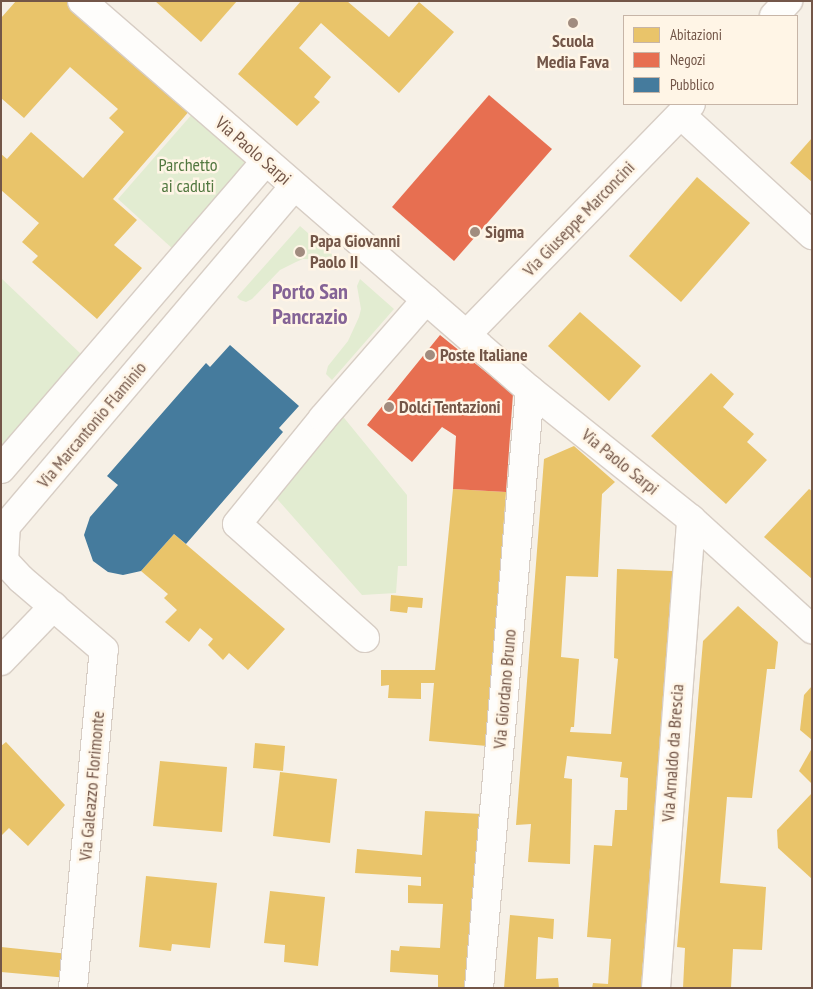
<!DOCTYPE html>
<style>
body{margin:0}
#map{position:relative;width:813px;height:989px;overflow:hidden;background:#f6f0e6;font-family:"PT Sans Narrow",sans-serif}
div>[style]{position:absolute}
.green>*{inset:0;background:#e2ecd1}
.homes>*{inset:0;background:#e9c46a}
.shops>*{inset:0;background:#e76f51}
.public>*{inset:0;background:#457b9d}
.roads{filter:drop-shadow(1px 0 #d7cdc4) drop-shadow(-1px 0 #d7cdc4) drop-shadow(0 1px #d7cdc4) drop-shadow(0 -1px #d7cdc4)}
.street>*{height:28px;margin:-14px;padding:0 14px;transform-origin:14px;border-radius:14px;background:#fefdfb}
.dots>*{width:14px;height:14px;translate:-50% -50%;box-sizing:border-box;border:2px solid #fff5e6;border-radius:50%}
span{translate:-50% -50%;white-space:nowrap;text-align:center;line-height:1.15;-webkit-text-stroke:5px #fff5e6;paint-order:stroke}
.poi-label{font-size:18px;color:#735648;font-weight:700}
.left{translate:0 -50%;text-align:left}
.street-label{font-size:18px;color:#735648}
.park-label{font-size:18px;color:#527840}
.district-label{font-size:22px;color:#846396;font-weight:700}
.frame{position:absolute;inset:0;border:2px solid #735648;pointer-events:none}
.legend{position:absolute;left:623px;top:15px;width:175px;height:90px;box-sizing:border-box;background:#fff5e6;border:1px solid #c7b5a7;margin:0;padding:6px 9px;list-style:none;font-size:15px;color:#735648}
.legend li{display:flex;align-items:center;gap:10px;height:25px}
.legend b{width:25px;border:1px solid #c7b5a7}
</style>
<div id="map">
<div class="green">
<i style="clip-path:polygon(200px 105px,257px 157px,174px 250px,118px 199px)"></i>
<i style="clip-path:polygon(300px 226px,334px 256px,327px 260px,303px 259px,296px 262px,280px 270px,252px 299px,246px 302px,240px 300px,237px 297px)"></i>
<i style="clip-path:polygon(1px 278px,81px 354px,1px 446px)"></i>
<i style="clip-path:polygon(360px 279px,394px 309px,332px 380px,326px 374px,328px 366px,348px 341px,359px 317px,361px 309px,357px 286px)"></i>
<i style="clip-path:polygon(336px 408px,407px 495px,407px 566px,398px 566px,396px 593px,362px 595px,271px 492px)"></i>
</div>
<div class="homes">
<i style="clip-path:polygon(16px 1px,68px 1px,191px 109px,113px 199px,137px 220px,114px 245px,142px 268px,97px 319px,32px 262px,38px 256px,22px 242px,39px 223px,1px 190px,1px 154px,7px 159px,31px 132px,83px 178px,124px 132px,109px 118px,118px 109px,70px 67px,24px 118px,1px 98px,1px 18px)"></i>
<i style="clip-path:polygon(155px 1px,237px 1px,201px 42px)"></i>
<i style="clip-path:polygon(301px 1px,347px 1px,389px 37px,419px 2px,454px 32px,399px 93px,321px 23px,299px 48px,331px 77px,314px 97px,320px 102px,297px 126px,238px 74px)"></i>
<i style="clip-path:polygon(812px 138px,812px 182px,790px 163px)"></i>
<i style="clip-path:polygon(697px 177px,750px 223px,681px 302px,629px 256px)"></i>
<i style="clip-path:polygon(580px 312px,641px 366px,609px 401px,548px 346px)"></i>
<i style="clip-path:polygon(711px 373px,734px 394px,723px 407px,754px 434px,747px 442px,767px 460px,726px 504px,651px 436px)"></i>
<i style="clip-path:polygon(574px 446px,615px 482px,602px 494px,598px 577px,566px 576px,561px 657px,579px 659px,574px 727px,571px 727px,570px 732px,611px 734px,618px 659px,614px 658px,617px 569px,673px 571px,641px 988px,592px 988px,593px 983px,608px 984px,611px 939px,587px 937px,594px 845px,612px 846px,615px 810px,627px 810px,628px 778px,620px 777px,622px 762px,567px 756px,564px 778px,572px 779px,570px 864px,528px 862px,531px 824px,516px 825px,544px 459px)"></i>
<i style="clip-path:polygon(453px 489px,506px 492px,487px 746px,429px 741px,434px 683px,421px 683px,421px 699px,388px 698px,389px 685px,381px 686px,381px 670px,435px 670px)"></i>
<i style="clip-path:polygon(809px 489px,812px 491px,812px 579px,764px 537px)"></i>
<i style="clip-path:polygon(174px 534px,285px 629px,248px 670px,229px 653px,223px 660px,208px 645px,213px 639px,200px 628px,189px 642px,165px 622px,177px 610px,164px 598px,168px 594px,141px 571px)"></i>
<i style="clip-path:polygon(391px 595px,423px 598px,422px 608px,408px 607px,407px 613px,390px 611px)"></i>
<i style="clip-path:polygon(738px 606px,778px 642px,775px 669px,767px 669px,752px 798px,727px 797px,720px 883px,766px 887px,762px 950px,733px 949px,731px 988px,683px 988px,685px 948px,677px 947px,703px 641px)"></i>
<i style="clip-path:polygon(812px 686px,812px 740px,800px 730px,804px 695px)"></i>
<i style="clip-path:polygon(6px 742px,65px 805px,28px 846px,9px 828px,1px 836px,1px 746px)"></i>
<i style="clip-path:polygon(255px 743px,285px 746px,283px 771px,253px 768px)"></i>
<i style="clip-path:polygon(812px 748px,812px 784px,799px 771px)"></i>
<i style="clip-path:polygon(160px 761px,227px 767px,222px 832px,153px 826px)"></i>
<i style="clip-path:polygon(280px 772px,337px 779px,330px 843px,273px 836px)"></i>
<i style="clip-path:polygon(812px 793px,812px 879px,778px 848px,777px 830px)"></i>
<i style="clip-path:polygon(425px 811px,482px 814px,468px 988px,438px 988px,438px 975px,390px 972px,391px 950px,399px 951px,400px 946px,440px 948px,443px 904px,408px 903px,408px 885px,421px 886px,421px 877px,355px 873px,357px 849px,422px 855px)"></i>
<i style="clip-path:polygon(146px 876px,217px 883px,210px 948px,172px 944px,171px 951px,139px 947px)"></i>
<i style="clip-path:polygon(270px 891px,325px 897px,318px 966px,284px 962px,285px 945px,264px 943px)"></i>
<i style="clip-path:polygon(510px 915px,554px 919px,553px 939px,538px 937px,536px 979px,558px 978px,559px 988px,504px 988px)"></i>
<i style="clip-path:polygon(1px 947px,69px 954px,68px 978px,1px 972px)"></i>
</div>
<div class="shops">
<i style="clip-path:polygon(489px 95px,552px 149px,454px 261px,392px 207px)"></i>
<i style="clip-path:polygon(440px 335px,513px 394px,506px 492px,453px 489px,456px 436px,442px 427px,412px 462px,367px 425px)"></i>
</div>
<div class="public">
<i style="clip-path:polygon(230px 345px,299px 406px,279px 428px,283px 432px,186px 544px,174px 534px,141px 571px,123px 575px,108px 572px,93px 561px,84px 535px,90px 517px,118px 485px,107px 476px,206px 363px,210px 367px)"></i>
</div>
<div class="roads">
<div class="street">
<i style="left:82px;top:1px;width:593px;rotate:40.97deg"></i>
<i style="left:530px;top:390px;width:206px;rotate:38.7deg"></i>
<i style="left:691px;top:519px;width:164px;rotate:42.3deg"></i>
<i style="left:774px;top:16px;width:21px;rotate:-47deg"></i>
<i style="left:681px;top:115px;width:178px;rotate:42.5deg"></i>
<i style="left:467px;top:334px;width:321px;rotate:-45.8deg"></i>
<i style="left:1px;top:469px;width:405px;rotate:-49.3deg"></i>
<i style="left:365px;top:638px;width:171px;rotate:-138.3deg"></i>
<i style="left:237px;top:524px;width:136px;rotate:-50.9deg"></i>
<i style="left:323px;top:418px;width:157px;rotate:-48.9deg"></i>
<i style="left:1px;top:661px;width:76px;rotate:-46.1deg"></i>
<i style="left:73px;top:988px;width:339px;rotate:-84.8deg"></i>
<i style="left:104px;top:650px;width:109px;rotate:-139.5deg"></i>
<i style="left:21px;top:579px;width:25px;rotate:-133deg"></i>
<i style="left:4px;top:561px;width:35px;rotate:-87deg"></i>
<i style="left:6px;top:526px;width:444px;rotate:-49.7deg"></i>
<i style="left:479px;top:988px;width:600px;rotate:-85.13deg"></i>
<i style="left:656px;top:988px;width:470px;rotate:-85.7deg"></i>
</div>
</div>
<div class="dots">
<i style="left:573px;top:23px;background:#a18c7f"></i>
<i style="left:475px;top:232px;background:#a18c7f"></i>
<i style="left:300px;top:252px;background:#a18c7f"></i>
<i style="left:430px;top:355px;background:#a18c7f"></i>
<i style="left:389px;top:407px;background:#a18c7f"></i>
</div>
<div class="poi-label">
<span style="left:573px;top:52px">Scuola<br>Media Fava</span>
<span class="left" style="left:485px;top:232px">Sigma</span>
<span class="left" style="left:310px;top:252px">Papa Giovanni<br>Paolo II</span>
<span class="left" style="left:440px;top:355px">Poste Italiane</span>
<span class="left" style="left:399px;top:407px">Dolci Tentazioni</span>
</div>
<div class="street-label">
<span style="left:253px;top:151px;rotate:41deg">Via Paolo Sarpi</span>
<span style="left:579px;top:219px;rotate:-46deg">Via Giuseppe Marconcini</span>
<span style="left:92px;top:425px;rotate:-50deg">Via Marcantonio Flaminio</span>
<span style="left:620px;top:462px;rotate:39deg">Via Paolo Sarpi</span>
<span style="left:505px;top:689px;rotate:-85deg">Via Giordano Bruno</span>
<span style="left:673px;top:753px;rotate:-86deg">Via Arnaldo da Brescia</span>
<span style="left:92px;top:786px;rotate:-85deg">Via Galeazzo Florimonte</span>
</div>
<div class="park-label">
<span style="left:188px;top:176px">Parchetto<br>ai caduti</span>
</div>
<div class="district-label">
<span style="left:310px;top:304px">Porto San<br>Pancrazio</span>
</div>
<div class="frame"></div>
<ul class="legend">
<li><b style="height:14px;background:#e9c46a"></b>Abitazioni</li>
<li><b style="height:14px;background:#e76f51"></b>Negozi</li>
<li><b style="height:14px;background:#457b9d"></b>Pubblico</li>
</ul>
</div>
